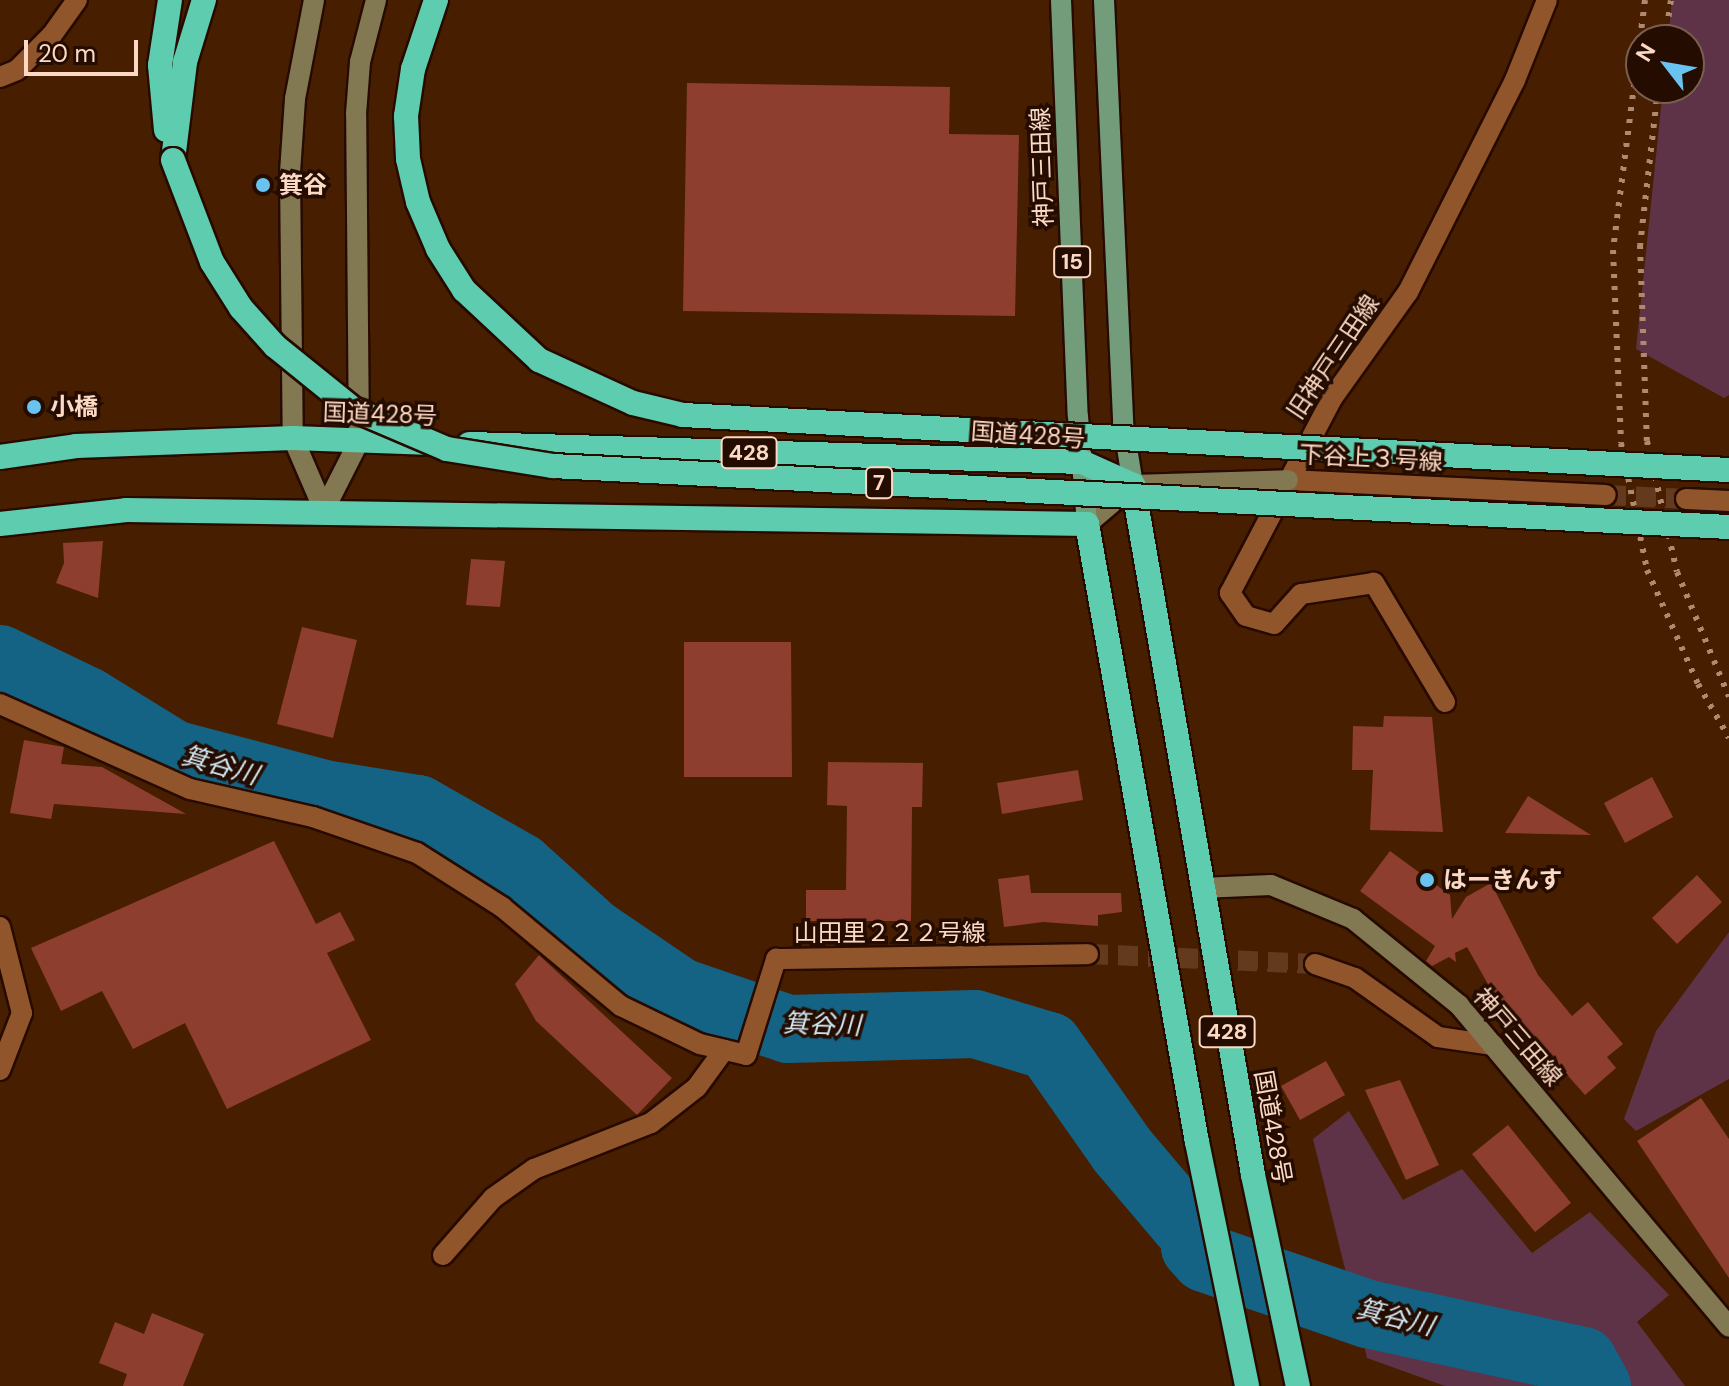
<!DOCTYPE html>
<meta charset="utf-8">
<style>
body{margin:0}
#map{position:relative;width:1729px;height:1386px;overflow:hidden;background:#481e00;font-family:"DM Sans","Noto Sans JP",sans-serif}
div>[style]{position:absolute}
.green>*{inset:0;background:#5f3347}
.river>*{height:68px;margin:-34px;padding:0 34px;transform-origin:34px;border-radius:34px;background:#146284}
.building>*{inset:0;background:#8d3e2f}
.street-tunnel>*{height:20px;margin-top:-10px;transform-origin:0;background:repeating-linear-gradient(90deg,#633a1d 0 20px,transparent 0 30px)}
.roads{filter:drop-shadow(2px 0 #270a00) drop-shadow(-2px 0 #270a00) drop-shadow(0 2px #270a00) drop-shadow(0 -2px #270a00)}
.street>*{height:20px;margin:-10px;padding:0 10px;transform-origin:10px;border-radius:10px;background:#91552c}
.secondary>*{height:20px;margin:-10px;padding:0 10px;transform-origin:10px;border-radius:10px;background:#827953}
.primary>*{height:20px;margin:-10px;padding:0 10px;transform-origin:10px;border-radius:10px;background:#729c7a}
.highway>*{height:24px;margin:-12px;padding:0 12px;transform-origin:12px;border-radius:12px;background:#5eccae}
.rail>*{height:6px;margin-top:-3px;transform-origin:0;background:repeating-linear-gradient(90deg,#af8970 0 4px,transparent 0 12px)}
.bridges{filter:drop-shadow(2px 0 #270a00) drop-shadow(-2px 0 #270a00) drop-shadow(0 2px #270a00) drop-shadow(0 -2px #270a00)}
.highway-bridge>*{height:24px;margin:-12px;padding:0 12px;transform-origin:12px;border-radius:12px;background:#5eccae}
.dots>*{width:22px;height:22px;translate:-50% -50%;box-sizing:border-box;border:4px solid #240c00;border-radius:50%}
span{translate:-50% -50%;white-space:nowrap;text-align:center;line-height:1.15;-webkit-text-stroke:7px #240c00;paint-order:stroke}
.shield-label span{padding:2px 6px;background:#240c00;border:2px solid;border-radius:6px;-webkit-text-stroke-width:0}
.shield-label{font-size:22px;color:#fcd9c4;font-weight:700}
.street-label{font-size:24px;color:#fcd9c4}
.poi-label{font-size:24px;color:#fcd9c4;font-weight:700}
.left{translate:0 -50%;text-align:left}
.water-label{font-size:26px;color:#d2e7f3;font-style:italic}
.north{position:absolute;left:1625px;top:24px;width:80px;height:80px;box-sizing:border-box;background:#240c00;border:2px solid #7a5e4e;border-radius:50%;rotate:301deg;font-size:22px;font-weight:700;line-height:32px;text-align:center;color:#fcd9c4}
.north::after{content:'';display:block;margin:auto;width:28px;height:36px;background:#69c3f1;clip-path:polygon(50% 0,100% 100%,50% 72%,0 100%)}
.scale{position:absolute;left:24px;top:40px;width:114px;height:36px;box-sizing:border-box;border:4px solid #fcd9c4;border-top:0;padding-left:10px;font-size:24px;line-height:28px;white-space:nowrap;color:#fcd9c4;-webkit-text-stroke:6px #240c00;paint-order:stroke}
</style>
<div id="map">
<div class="green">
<i style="clip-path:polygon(1672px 0,1729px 0,1729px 395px,1724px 398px,1636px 349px,1663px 88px,1689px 88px,1689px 40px,1668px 40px)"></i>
<i style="clip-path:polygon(1729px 932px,1729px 1079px,1636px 1131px,1624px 1119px,1656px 1031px)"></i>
<i style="clip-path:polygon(1349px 1111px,1403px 1200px,1462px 1169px,1532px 1253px,1590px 1212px,1669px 1295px,1637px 1322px,1685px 1386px,1445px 1386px,1367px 1358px,1313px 1139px)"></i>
</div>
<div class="river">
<i style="left:0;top:659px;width:97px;rotate:25.8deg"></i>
<i style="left:87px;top:701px;width:101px;rotate:31.6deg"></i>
<i style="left:173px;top:754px;width:156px;rotate:14.8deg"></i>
<i style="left:324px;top:794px;width:95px;rotate:9.1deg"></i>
<i style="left:418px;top:809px;width:117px;rotate:29.6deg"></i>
<i style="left:520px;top:867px;width:98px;rotate:42.1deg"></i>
<i style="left:593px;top:933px;width:105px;rotate:34.1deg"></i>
<i style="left:680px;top:992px;width:114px;rotate:18.9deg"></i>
<i style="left:788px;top:1029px;width:187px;rotate:-1.5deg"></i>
<i style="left:975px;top:1024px;width:77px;rotate:16.6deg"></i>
<i style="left:1049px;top:1046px;width:127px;rotate:54.9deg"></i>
<i style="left:1122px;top:1150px;width:111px;rotate:49.7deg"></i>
<i style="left:1194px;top:1235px;width:12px;rotate:85deg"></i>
<i style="left:1195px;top:1247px;width:15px;rotate:48deg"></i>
<i style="left:1205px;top:1258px;width:172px;rotate:19deg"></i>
<i style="left:1368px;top:1314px;width:220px;rotate:12.3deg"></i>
<i style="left:1583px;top:1361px;width:29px;rotate:61deg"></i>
</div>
<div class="building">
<i style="clip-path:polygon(687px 83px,950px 87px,949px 134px,1019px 135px,1015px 316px,683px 311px)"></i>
<i style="clip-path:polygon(103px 541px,98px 598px,56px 583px,64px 563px,63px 543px)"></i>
<i style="clip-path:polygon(471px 559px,505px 561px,500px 607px,466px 605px)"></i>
<i style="clip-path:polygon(302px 627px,357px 640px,333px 738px,277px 724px)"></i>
<i style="clip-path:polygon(684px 642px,791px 642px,792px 777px,684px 777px)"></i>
<i style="clip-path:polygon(1384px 716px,1432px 717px,1443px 832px,1370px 830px,1373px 770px,1352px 770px,1353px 726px,1383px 727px)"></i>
<i style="clip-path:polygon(24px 740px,64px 747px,61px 764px,102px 767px,186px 814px,54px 804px,51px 819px,10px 813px)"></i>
<i style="clip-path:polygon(828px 762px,923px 763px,922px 807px,912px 807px,911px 921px,806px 921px,806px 890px,846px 890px,847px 806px,827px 805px)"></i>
<i style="clip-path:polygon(1078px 770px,1083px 800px,1002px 814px,997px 783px)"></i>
<i style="clip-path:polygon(1652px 777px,1673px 817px,1625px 843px,1604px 803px)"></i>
<i style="clip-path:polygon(1528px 796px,1591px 835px,1505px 833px)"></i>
<i style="clip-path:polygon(274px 841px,316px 924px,340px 912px,355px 940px,327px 953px,371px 1040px,227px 1109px,185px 1023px,133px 1049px,102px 991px,61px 1011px,31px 948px)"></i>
<i style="clip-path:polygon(1390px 851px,1450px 895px,1452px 919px,1466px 897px,1491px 883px,1538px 975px,1572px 1016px,1588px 1002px,1623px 1044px,1607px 1057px,1616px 1068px,1585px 1095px,1489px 986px,1467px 947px,1455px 953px,1456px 962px,1449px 957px,1432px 966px,1426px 961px,1435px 946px,1360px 891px)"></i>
<i style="clip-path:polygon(1029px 875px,1031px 893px,1121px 893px,1122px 912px,1098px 915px,1098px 926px,1043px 922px,1004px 927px,998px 879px)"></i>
<i style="clip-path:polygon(1697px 875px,1722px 902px,1677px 944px,1652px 918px)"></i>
<i style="clip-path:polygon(539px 955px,672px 1078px,637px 1115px,536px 1021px,515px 984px)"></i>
<i style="clip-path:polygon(1326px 1061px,1345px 1095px,1300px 1120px,1281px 1086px)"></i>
<i style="clip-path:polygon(1400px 1080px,1439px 1165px,1406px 1180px,1365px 1090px)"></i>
<i style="clip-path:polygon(1701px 1098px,1729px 1139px,1729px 1278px,1637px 1141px)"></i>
<i style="clip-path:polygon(1508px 1125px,1571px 1203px,1535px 1232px,1472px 1154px)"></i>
<i style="clip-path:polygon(152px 1313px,204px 1334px,183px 1386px,123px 1386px,127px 1374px,99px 1363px,115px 1322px,144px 1334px)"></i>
</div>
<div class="street-tunnel">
<i style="left:1606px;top:495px;width:80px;rotate:2.9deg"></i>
<i style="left:1088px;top:954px;width:227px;rotate:2.5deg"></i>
</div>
<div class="roads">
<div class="street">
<i style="left:0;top:77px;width:18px;rotate:-22deg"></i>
<i style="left:17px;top:70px;width:49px;rotate:-45deg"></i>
<i style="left:52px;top:35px;width:43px;rotate:-54.5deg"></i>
<i style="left:1288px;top:480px;width:318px;rotate:2.7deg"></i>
<i style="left:1686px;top:499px;width:43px;rotate:2.7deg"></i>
<i style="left:1445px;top:702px;width:139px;rotate:-120.8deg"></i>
<i style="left:1374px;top:583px;width:74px;rotate:171.4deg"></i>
<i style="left:1301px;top:594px;width:40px;rotate:132deg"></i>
<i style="left:1274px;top:624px;width:29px;rotate:-164deg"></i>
<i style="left:1246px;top:616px;width:28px;rotate:-125deg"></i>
<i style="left:1230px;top:593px;width:221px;rotate:-62.3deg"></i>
<i style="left:1333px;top:397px;width:129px;rotate:-54.5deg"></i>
<i style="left:1408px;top:292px;width:237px;rotate:-63.2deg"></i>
<i style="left:1515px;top:80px;width:86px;rotate:-68.2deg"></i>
<i style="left:0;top:704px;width:208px;rotate:24.1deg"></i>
<i style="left:190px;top:789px;width:126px;rotate:12.8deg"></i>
<i style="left:313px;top:817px;width:110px;rotate:19.1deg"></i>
<i style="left:417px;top:853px;width:101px;rotate:32.4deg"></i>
<i style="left:502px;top:907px;width:155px;rotate:39.8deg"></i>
<i style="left:621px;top:1006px;width:88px;rotate:25.7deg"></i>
<i style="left:700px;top:1044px;width:47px;rotate:13.4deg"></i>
<i style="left:746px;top:1055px;width:101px;rotate:-72.6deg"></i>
<i style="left:776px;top:959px;width:312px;rotate:-0.9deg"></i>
<i style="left:0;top:927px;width:89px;rotate:75.7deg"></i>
<i style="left:22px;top:1013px;width:61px;rotate:111.1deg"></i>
<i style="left:1315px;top:964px;width:42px;rotate:19.3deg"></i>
<i style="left:1355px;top:978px;width:102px;rotate:35.4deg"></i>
<i style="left:1438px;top:1037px;width:56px;rotate:8.3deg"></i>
<i style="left:443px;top:1255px;width:76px;rotate:-48.7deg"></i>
<i style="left:493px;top:1198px;width:50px;rotate:-35.3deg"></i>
<i style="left:534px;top:1169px;width:126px;rotate:-21.5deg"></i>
<i style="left:651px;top:1123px;width:58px;rotate:-38deg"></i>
<i style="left:697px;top:1087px;width:46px;rotate:-53.9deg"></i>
</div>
<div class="secondary">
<i style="left:314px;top:0;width:101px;rotate:100.9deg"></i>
<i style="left:295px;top:99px;width:74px;rotate:93.9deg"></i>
<i style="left:290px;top:173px;width:265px;rotate:89.4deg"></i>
<i style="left:293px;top:438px;width:78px;rotate:66.7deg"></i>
<i style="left:324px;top:510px;width:77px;rotate:-63.1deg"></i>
<i style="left:359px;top:441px;width:327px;rotate:-90.5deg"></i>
<i style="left:356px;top:114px;width:52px;rotate:-85.6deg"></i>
<i style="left:360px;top:62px;width:64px;rotate:-75.5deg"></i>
<i style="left:1087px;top:524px;width:60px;rotate:-40.3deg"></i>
<i style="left:1133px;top:485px;width:155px;rotate:-1.8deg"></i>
<i style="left:1201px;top:888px;width:70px;rotate:-2.5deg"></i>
<i style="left:1271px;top:885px;width:89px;rotate:22.5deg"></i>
<i style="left:1353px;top:919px;width:136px;rotate:39.1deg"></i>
<i style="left:1459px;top:1005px;width:420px;rotate:50deg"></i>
</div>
<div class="primary">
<i style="left:1061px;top:0;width:416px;rotate:87.7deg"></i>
<i style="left:1078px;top:416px;width:108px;rotate:85.2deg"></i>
<i style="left:1104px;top:0;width:423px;rotate:87.4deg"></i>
<i style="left:1123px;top:423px;width:63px;rotate:80.8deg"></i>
</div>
<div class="highway">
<i style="left:166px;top:130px;width:65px;rotate:-95.3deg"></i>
<i style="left:160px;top:65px;width:66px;rotate:-81.3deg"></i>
<i style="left:173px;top:160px;width:99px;rotate:-83deg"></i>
<i style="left:185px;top:62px;width:65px;rotate:-73deg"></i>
<i style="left:469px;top:444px;width:613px;rotate:1.68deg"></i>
<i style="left:1082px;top:462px;width:56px;rotate:24.3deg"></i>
<i style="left:1133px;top:485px;width:700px;rotate:80.13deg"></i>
<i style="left:1253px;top:1175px;width:216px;rotate:78deg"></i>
<i style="left:0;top:457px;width:77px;rotate:-8.2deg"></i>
<i style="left:76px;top:446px;width:217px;rotate:-2.1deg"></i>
<i style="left:293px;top:438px;width:139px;rotate:2.1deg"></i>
<i style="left:0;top:524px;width:127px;rotate:-6.3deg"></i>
<i style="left:126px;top:510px;width:961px;rotate:0.83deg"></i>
<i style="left:1087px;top:524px;width:628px;rotate:79.91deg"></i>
<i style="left:1197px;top:1142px;width:249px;rotate:78.4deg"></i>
</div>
</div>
<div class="rail">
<i style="left:1645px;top:0;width:252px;rotate:97.3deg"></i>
<i style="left:1613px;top:250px;width:193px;rotate:87.6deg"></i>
<i style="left:1621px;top:443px;width:130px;rotate:78.4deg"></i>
<i style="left:1647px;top:570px;width:125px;rotate:65.9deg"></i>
<i style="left:1698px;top:684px;width:62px;rotate:60.1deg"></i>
<i style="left:1665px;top:40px;width:40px;rotate:-81.5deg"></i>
<i style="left:1658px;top:88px;width:158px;rotate:96.5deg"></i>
<i style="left:1640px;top:245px;width:196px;rotate:88deg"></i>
<i style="left:1647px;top:441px;width:134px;rotate:77.1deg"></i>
<i style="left:1677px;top:572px;width:135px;rotate:67.4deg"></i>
</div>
<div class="bridges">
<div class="highway-bridge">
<i style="left:436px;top:0;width:73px;rotate:108.4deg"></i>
<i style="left:413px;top:69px;width:48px;rotate:98.5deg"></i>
<i style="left:406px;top:116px;width:43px;rotate:87.3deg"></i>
<i style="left:408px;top:159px;width:44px;rotate:76.9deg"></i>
<i style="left:418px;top:202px;width:51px;rotate:66.9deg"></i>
<i style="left:438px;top:249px;width:49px;rotate:57.6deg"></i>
<i style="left:464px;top:290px;width:103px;rotate:43deg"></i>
<i style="left:539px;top:360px;width:103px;rotate:24.6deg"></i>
<i style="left:633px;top:403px;width:51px;rotate:13.5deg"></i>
<i style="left:683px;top:415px;width:1047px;rotate:3.01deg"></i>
<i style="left:173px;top:160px;width:109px;rotate:69.1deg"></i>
<i style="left:212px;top:262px;width:54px;rotate:57.8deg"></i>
<i style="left:241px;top:308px;width:51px;rotate:48.2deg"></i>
<i style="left:275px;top:346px;width:100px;rotate:38.9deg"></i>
<i style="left:353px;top:409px;width:102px;rotate:23.1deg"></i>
<i style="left:447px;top:449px;width:107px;rotate:9.1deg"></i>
<i style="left:553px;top:466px;width:1178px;rotate:2.97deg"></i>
</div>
</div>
<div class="dots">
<i style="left:263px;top:185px;background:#69c3f1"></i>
<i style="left:34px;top:407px;background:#69c3f1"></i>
<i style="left:1427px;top:880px;background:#69c3f1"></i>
</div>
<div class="shield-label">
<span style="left:1072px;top:262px">15</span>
<span style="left:749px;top:453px">428</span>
<span style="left:879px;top:483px">7</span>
<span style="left:1227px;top:1032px">428</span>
</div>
<div class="street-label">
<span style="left:1042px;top:167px;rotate:-92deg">神戸三田線</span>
<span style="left:1333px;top:357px;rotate:-56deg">旧神戸三田線</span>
<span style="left:380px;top:414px;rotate:2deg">国道428号</span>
<span style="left:1028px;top:435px;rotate:4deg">国道428号</span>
<span style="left:1371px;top:458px;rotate:3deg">下谷上３号線</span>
<span style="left:890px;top:933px">山田里２２２号線</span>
<span style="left:1518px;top:1037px;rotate:49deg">神戸三田線</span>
<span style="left:1273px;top:1127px;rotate:80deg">国道428号</span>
</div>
<div class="poi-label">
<span class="left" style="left:279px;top:185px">箕谷</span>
<span class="left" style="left:50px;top:407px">小橋</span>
<span class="left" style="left:1443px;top:880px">はーきんす</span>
</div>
<div class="water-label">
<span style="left:220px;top:766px;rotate:16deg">箕谷川</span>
<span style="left:822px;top:1025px;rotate:2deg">箕谷川</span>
<span style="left:1395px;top:1318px;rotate:14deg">箕谷川</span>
</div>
<div class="north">N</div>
<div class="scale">20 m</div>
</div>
